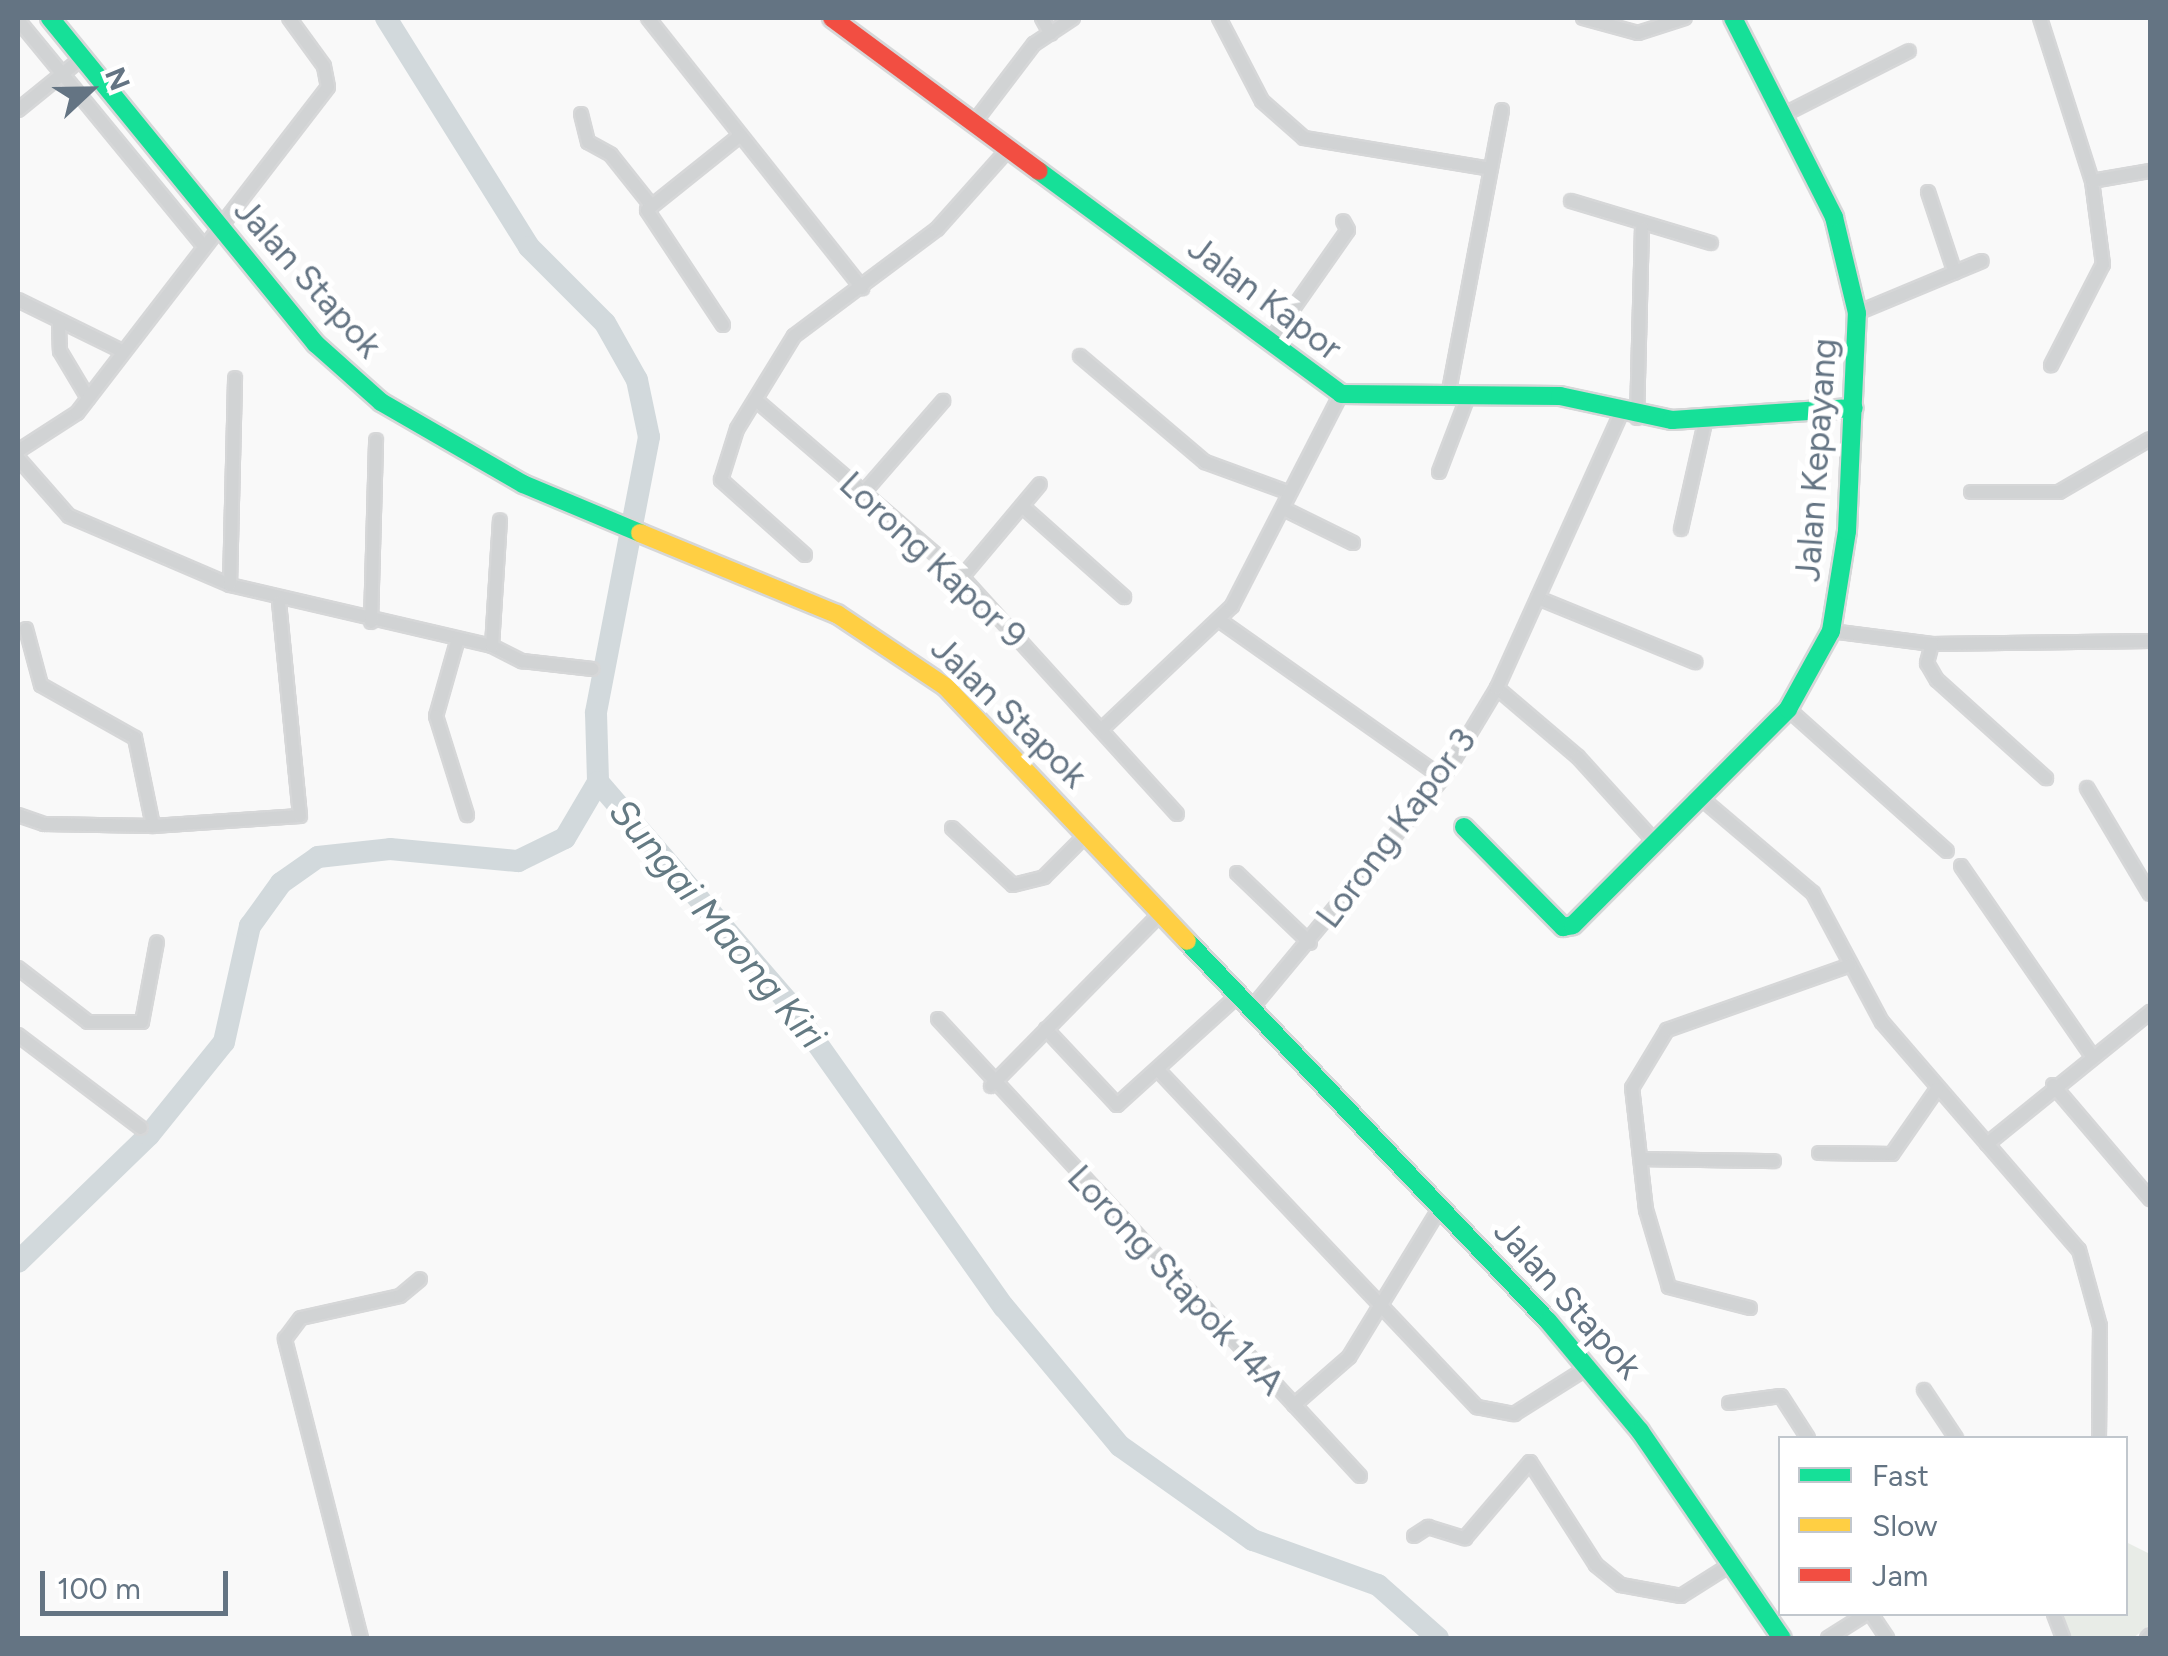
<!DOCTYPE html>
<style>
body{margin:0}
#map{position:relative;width:2168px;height:1656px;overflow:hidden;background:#f9f9f9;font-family:Figtree,sans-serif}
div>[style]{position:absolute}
.green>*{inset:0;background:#e8ece7}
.river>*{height:22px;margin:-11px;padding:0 11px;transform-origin:11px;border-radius:11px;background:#d2d9dc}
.roads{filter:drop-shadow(2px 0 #d6d7d8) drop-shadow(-2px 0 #d6d7d8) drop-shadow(0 2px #d6d7d8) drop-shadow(0 -2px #d6d7d8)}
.street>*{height:12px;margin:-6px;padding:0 6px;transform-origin:6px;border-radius:6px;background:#d1d3d4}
.fast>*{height:18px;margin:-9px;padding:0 9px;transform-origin:9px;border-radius:9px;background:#16e098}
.slow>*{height:18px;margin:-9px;padding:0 9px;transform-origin:9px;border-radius:9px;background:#ffcf43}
.jam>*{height:18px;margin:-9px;padding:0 9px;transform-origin:9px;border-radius:9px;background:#f24e42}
span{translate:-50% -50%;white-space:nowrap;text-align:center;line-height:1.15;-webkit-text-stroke:10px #fff;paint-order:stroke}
.street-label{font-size:35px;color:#647483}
.water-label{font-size:38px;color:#647a83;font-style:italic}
.frame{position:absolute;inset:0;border:20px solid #647483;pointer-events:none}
.legend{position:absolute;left:1778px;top:1436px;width:350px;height:180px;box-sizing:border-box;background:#fff;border:2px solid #c1c7cd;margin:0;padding:12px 18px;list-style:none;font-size:30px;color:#647483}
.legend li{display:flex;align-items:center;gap:20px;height:50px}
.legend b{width:50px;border:2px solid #c1c7cd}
.north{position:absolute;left:40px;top:40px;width:100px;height:100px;-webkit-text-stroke:8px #fff;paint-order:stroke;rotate:68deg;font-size:28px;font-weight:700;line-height:40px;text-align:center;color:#647483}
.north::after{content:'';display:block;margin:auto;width:35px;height:45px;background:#647483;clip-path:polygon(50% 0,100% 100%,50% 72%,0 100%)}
.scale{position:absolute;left:40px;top:1571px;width:188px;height:45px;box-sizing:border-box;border:5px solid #647483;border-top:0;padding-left:12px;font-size:30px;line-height:35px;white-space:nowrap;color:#647483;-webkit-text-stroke:8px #fff;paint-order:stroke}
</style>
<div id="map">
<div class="green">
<i style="clip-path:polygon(2126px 1542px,2150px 1554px,2150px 1625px,2133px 1638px,2068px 1638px,2059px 1614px,2126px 1614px)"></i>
</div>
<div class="river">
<i style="left:386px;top:18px;width:270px;rotate:58deg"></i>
<i style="left:529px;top:247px;width:107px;rotate:45deg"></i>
<i style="left:605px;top:323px;width:65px;rotate:60.7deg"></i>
<i style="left:637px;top:380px;width:58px;rotate:78.1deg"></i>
<i style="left:649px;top:437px;width:281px;rotate:100.9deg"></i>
<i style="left:596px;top:713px;width:69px;rotate:88.3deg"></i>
<i style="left:598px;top:782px;width:289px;rotate:49.2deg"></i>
<i style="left:787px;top:1001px;width:375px;rotate:54.7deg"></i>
<i style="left:1004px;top:1307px;width:181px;rotate:50.2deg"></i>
<i style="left:1120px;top:1446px;width:163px;rotate:35.3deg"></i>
<i style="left:1253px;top:1540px;width:133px;rotate:19.8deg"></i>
<i style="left:1378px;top:1585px;width:80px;rotate:41.5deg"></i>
<i style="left:18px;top:1262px;width:182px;rotate:-44.1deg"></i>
<i style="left:149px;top:1135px;width:119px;rotate:-51.1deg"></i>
<i style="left:224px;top:1042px;width:119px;rotate:-77.4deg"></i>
<i style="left:250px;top:926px;width:53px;rotate:-54.2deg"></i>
<i style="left:281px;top:883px;width:45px;rotate:-35.1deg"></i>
<i style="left:318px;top:857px;width:72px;rotate:-6.3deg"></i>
<i style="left:390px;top:849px;width:129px;rotate:5.4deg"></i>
<i style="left:518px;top:861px;width:52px;rotate:-26.1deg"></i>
<i style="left:565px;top:838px;width:65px;rotate:-59.5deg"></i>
</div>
<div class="roads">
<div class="street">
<i style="left:648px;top:18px;width:345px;rotate:51.6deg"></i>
<i style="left:1042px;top:18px;width:18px;rotate:61deg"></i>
<i style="left:1219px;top:18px;width:93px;rotate:62.6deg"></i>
<i style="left:1262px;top:101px;width:56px;rotate:41.4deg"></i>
<i style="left:1304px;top:138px;width:183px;rotate:9.4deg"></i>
<i style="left:1583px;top:18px;width:57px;rotate:15.3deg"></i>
<i style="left:1638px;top:33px;width:49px;rotate:-17.7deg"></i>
<i style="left:2040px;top:18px;width:171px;rotate:72.3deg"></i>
<i style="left:2092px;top:181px;width:84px;rotate:82.5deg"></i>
<i style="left:2103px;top:264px;width:114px;rotate:117.2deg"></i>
<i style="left:18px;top:20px;width:288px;rotate:50.6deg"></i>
<i style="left:18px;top:110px;width:82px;rotate:-39.1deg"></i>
<i style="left:581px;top:114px;width:29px;rotate:76deg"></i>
<i style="left:588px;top:142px;width:26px;rotate:29deg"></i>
<i style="left:611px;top:155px;width:63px;rotate:51.5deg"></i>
<i style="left:1783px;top:115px;width:141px;rotate:-26.9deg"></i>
<i style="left:976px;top:120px;width:96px;rotate:-52.7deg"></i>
<i style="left:1034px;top:44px;width:47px;rotate:-33.7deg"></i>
<i style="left:2092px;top:181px;width:59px;rotate:-9.8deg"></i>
<i style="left:1928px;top:192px;width:85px;rotate:71.6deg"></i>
<i style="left:1571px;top:201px;width:146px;rotate:16.7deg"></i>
<i style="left:18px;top:300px;width:116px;rotate:26.1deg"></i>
<i style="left:1857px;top:313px;width:135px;rotate:-22.6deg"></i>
<i style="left:59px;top:325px;width:26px;rotate:88deg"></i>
<i style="left:60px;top:351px;width:55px;rotate:59.2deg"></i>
<i style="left:723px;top:325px;width:138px;rotate:-123.5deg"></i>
<i style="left:647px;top:210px;width:117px;rotate:-38.7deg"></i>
<i style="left:1271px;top:340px;width:134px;rotate:-55deg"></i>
<i style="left:1348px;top:230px;width:10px;rotate:-119deg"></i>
<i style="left:1080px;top:356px;width:164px;rotate:40.3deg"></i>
<i style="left:1205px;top:462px;width:90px;rotate:20deg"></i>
<i style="left:1448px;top:396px;width:291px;rotate:-79.3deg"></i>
<i style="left:756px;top:400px;width:272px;rotate:40.7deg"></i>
<i style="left:962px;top:577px;width:320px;rotate:47.8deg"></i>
<i style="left:1637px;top:418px;width:190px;rotate:-88.5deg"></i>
<i style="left:18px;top:451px;width:70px;rotate:-32.8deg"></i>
<i style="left:77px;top:413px;width:411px;rotate:-52.4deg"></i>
<i style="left:328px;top:87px;width:21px;rotate:-101deg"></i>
<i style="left:324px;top:66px;width:59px;rotate:-126.1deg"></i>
<i style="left:18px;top:458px;width:77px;rotate:48.7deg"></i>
<i style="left:69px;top:516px;width:175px;rotate:23.2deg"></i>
<i style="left:230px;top:585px;width:269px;rotate:13.1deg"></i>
<i style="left:492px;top:646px;width:34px;rotate:27deg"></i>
<i style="left:522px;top:661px;width:71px;rotate:6.4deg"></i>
<i style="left:1439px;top:472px;width:81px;rotate:-69.1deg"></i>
<i style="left:864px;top:492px;width:121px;rotate:-49deg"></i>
<i style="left:1971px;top:492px;width:88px"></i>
<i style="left:2059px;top:492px;width:105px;rotate:-30.2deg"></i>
<i style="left:1022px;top:506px;width:137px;rotate:41.7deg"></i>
<i style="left:1284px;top:509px;width:77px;rotate:26.2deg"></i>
<i style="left:1681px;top:529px;width:114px;rotate:-77.3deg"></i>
<i style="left:805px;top:555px;width:113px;rotate:-138.2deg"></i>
<i style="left:721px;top:480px;width:53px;rotate:-72.6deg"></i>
<i style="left:737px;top:429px;width:109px;rotate:-58.5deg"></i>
<i style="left:794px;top:336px;width:179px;rotate:-36.8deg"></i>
<i style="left:937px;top:229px;width:110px;rotate:-48.3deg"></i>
<i style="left:962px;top:577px;width:121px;rotate:-50deg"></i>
<i style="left:230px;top:585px;width:207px;rotate:-88.6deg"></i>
<i style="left:1538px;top:598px;width:170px;rotate:22.2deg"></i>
<i style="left:1219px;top:620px;width:274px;rotate:35.2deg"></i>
<i style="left:371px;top:622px;width:182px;rotate:-88.4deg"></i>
<i style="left:26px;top:629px;width:58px;rotate:75deg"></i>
<i style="left:41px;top:685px;width:108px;rotate:29.4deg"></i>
<i style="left:135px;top:738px;width:90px;rotate:78.4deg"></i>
<i style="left:1831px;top:631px;width:102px;rotate:7.3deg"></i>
<i style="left:1932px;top:644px;width:218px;rotate:-0.8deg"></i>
<i style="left:457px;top:642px;width:77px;rotate:105.8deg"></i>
<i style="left:436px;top:716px;width:104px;rotate:72.6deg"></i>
<i style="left:1932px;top:644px;width:20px;rotate:105deg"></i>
<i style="left:1927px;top:663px;width:20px;rotate:60deg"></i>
<i style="left:1937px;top:680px;width:147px;rotate:42deg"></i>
<i style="left:492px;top:646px;width:126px;rotate:-86.4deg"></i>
<i style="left:1497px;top:688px;width:106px;rotate:40.4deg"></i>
<i style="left:1578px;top:757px;width:115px;rotate:47.8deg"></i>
<i style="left:1788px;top:709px;width:213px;rotate:41.8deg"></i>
<i style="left:1102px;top:729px;width:179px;rotate:-43.4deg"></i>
<i style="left:1232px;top:606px;width:238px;rotate:-62.8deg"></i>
<i style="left:2087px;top:788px;width:123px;rotate:59.3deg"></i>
<i style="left:1701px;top:798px;width:147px;rotate:40.3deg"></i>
<i style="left:1813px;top:893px;width:146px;rotate:61.9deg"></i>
<i style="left:1882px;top:1022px;width:301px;rotate:49.2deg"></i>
<i style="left:2079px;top:1250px;width:79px;rotate:74.6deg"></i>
<i style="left:2100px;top:1326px;width:112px;rotate:90.5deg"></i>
<i style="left:18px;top:815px;width:28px;rotate:19deg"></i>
<i style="left:44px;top:824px;width:109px;rotate:1.1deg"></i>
<i style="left:153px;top:826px;width:147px;rotate:-3.9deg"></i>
<i style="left:300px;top:816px;width:215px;rotate:-95.6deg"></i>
<i style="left:952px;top:828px;width:83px;rotate:43.1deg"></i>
<i style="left:1013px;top:885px;width:32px;rotate:-14deg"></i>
<i style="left:1044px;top:877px;width:61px;rotate:-45deg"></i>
<i style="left:1961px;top:866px;width:227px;rotate:55.4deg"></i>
<i style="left:1237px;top:873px;width:101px;rotate:43.8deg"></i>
<i style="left:18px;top:968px;width:88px;rotate:37.6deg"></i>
<i style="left:88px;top:1022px;width:54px"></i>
<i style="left:142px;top:1022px;width:81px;rotate:-79.4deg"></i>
<i style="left:1251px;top:1009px;width:300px;rotate:-50.3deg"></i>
<i style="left:1443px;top:778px;width:105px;rotate:-59deg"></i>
<i style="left:1497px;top:688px;width:299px;rotate:-65.7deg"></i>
<i style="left:938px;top:1019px;width:622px;rotate:47.28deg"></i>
<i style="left:1046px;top:1029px;width:104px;rotate:46.9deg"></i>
<i style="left:1117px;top:1105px;width:162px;rotate:-42.2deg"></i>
<i style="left:18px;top:1035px;width:154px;rotate:37.1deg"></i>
<i style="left:1159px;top:1071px;width:463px;rotate:46.6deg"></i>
<i style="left:1477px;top:1407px;width:38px;rotate:11deg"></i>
<i style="left:1514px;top:1414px;width:86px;rotate:-32.2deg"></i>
<i style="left:2053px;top:1085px;width:150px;rotate:49.6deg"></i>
<i style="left:991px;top:1086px;width:244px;rotate:-45.5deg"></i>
<i style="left:1987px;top:1144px;width:210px;rotate:-39deg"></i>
<i style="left:1819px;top:1153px;width:73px;rotate:0.8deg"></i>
<i style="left:1892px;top:1154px;width:79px;rotate:-55.3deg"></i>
<i style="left:1643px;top:1159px;width:131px;rotate:0.9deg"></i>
<i style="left:1750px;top:1308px;width:84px;rotate:-165.5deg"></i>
<i style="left:1669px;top:1287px;width:80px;rotate:-106.6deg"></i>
<i style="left:1646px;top:1210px;width:123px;rotate:-96.5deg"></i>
<i style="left:1632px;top:1088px;width:68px;rotate:-58.9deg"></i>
<i style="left:1667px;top:1030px;width:195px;rotate:-19.5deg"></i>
<i style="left:1924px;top:1390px;width:58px;rotate:56.3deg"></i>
<i style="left:1729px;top:1403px;width:52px;rotate:-7.7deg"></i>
<i style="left:1781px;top:1396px;width:50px;rotate:57.3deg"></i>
<i style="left:1294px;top:1405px;width:73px;rotate:-41.1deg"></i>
<i style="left:1349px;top:1357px;width:175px;rotate:-58.6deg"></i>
<i style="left:1414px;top:1536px;width:17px;rotate:-33deg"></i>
<i style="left:1428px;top:1527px;width:39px;rotate:17deg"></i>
<i style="left:1465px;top:1538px;width:100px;rotate:-49.5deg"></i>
<i style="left:1530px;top:1462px;width:122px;rotate:57.3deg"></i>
<i style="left:1596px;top:1565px;width:32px;rotate:39deg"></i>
<i style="left:1621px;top:1585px;width:61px;rotate:10.4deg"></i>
<i style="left:1681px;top:1596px;width:58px;rotate:-32.3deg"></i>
<i style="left:1871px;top:1614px;width:29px;rotate:56deg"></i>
<i style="left:2054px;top:1614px;width:26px;rotate:69deg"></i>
<i style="left:361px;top:1638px;width:309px;rotate:-104.3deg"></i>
<i style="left:285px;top:1339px;width:26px;rotate:-53deg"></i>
<i style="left:301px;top:1318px;width:101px;rotate:-12.5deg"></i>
<i style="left:400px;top:1296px;width:26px;rotate:-40deg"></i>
<i style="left:1828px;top:1638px;width:45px;rotate:-32.3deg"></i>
<i style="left:2147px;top:1638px;width:4px;rotate:-45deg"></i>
</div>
<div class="fast">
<i style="left:50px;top:18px;width:421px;rotate:50.8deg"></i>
<i style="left:316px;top:344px;width:87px;rotate:41.7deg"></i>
<i style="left:381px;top:402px;width:164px;rotate:30deg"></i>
<i style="left:523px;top:484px;width:127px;rotate:22.7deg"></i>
<i style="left:1039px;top:171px;width:375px;rotate:36.4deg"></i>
<i style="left:1341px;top:394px;width:219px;rotate:0.5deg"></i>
<i style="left:1560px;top:396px;width:115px;rotate:12.1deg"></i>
<i style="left:1672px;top:420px;width:182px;rotate:-3.8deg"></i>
<i style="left:1464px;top:827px;width:141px;rotate:45.3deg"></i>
<i style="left:1563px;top:927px;width:10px;rotate:-11deg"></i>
<i style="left:1573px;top:925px;width:305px;rotate:-45.1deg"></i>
<i style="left:1788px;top:709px;width:89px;rotate:-61.1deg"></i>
<i style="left:1831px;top:631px;width:101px;rotate:-80.9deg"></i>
<i style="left:1847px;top:531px;width:218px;rotate:-87.4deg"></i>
<i style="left:1857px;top:313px;width:99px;rotate:-103.5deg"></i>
<i style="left:1834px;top:217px;width:223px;rotate:-116.9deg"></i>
<i style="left:1187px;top:941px;width:524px;rotate:46.47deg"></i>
<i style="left:1548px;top:1321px;width:143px;rotate:50.1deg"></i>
<i style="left:1640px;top:1431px;width:251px;rotate:55.6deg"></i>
</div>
<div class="slow">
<i style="left:640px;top:533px;width:213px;rotate:22.4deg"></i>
<i style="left:837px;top:614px;width:131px;rotate:33.8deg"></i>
<i style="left:946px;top:687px;width:350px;rotate:46.5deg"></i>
</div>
<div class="jam">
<i style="left:832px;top:18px;width:257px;rotate:36.5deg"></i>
</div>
</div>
<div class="street-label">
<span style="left:308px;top:278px;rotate:48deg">Jalan Stapok</span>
<span style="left:1265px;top:298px;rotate:37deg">Jalan Kapor</span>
<span style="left:1816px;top:460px;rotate:-86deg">Jalan Kepayang</span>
<span style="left:933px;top:560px;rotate:43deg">Lorong Kapor 9</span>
<span style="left:1009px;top:712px;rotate:44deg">Jalan Stapok</span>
<span style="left:1396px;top:828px;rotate:-53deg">Lorong Kapor 3</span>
<span style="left:1176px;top:1280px;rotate:47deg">Lorong Stapok 14A</span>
<span style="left:1568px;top:1299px;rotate:48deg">Jalan Stapok</span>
</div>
<div class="water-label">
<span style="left:717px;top:924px;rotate:50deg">Sungai Maong Kiri</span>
</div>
<div class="frame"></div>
<ul class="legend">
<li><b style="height:12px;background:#16e098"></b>Fast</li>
<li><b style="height:12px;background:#ffcf43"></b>Slow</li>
<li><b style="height:12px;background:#f24e42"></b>Jam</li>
</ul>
<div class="north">N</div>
<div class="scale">100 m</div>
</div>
